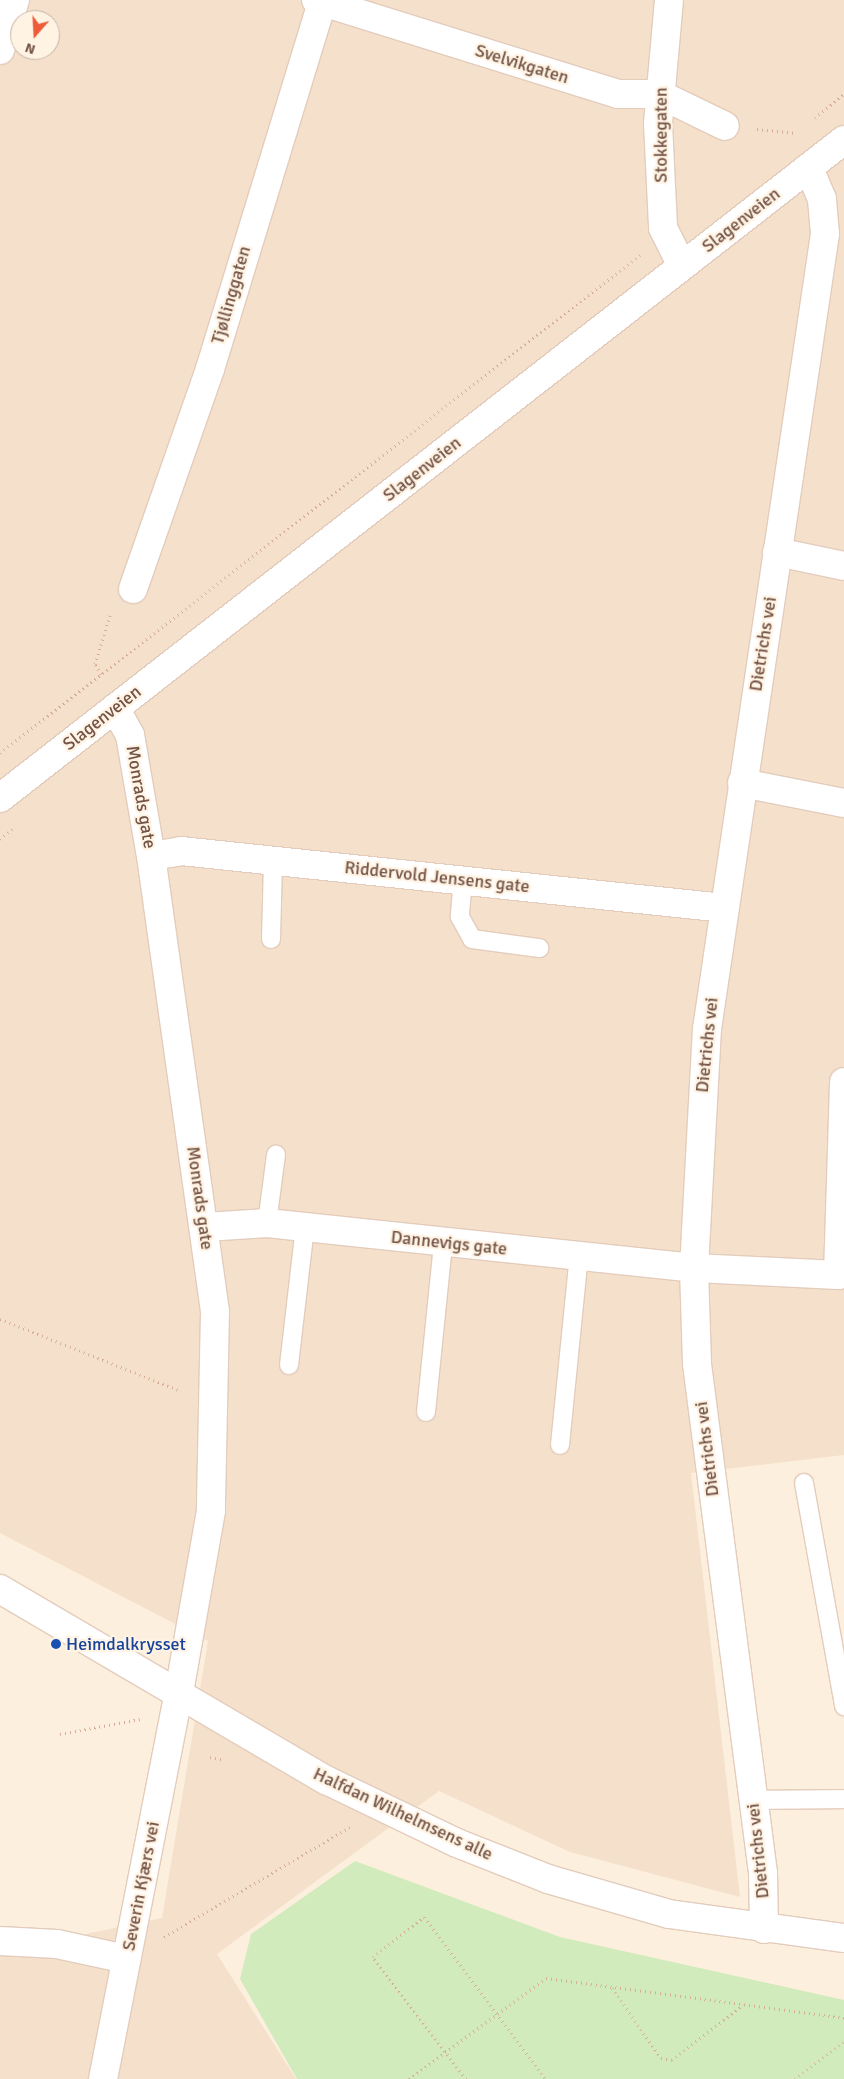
<!DOCTYPE html>
<meta charset="utf-8">
<style>
body{margin:0}
#map{position:relative;width:844px;height:2079px;overflow:hidden;background:#fdefdd;font-family:Signika,sans-serif}
div>[style]{position:absolute}
.residential>*{inset:0;background:#f5e0cb}
.green>*{inset:0;background:#d1ebbc}
.path>*{height:3px;margin-top:-1.5px;transform-origin:0;background:repeating-linear-gradient(90deg,#d8ad97 0 1px,transparent 0 5px)}
.roads{filter:drop-shadow(1px 0 #e3ccbc) drop-shadow(-1px 0 #e3ccbc) drop-shadow(0 1px #e3ccbc) drop-shadow(0 -1px #e3ccbc)}
.lane>*{height:18px;margin:-9px;padding:0 9px;transform-origin:9px;border-radius:9px;background:#fff}
.street>*{height:28px;margin:-14px;padding:0 14px;transform-origin:14px;border-radius:14px;background:#fff}
.secondary>*{height:28px;margin:-14px;padding:0 14px;transform-origin:14px;border-radius:14px;background:#fff}
.dots>*{width:14px;height:14px;translate:-50% -50%;box-sizing:border-box;border:2px solid #fff3e4;border-radius:50%}
span{translate:-50% -50%;white-space:nowrap;text-align:center;line-height:1.15;-webkit-text-stroke:4.5px #fff3e4;paint-order:stroke}
.street-label{font-size:18px;color:#735345}
.transit-label{font-size:18px;color:#164399}
.left{translate:0 -50%;text-align:left}
.north{position:absolute;left:10px;top:10px;width:50px;height:50px;box-sizing:border-box;background:#fff3e4;border:1px solid #c7b3a4;border-radius:50%;rotate:199deg;font-size:14px;font-weight:700;line-height:20px;text-align:center;color:#735345}
.north::after{content:'';display:block;margin:auto;width:18px;height:22px;background:#ee5b3b;clip-path:polygon(50% 0,100% 100%,50% 72%,0 100%)}
</style>
<div id="map">
<div class="residential">
<i style="clip-path:polygon(evenodd,0 0,844px 0,844px 1455px,691px 1473px,740px 1897px,570px 1852px,439px 1791px,217px 1954px,296px 2079px,0 2079px,0 1952px,162px 1918px,208px 1641px,0 1533px,0 0,20px 20px,50px 20px,50px 50px,20px 50px,20px 20px)"></i>
</div>
<div class="green">
<i style="clip-path:polygon(355px 1861px,560px 1937px,844px 2000px,844px 2079px,297px 2079px,240px 1979px,251px 1934px)"></i>
</div>
<div class="path">
<i style="left:815px;top:118px;width:38px;rotate:-40deg"></i>
<i style="left:757px;top:129px;width:40px;rotate:5.7deg"></i>
<i style="left:101px;top:674px;width:12px;rotate:-121deg"></i>
<i style="left:95px;top:664px;width:54px;rotate:-72.9deg"></i>
<i style="left:0;top:753px;width:811px;rotate:-37.89deg"></i>
<i style="left:0;top:839px;width:16px;rotate:-38deg"></i>
<i style="left:0;top:1319px;width:195px;rotate:21.7deg"></i>
<i style="left:60px;top:1734px;width:82px;rotate:-10.5deg"></i>
<i style="left:210px;top:1757px;width:14px;rotate:12deg"></i>
<i style="left:164px;top:1937px;width:216px;rotate:-30.6deg"></i>
<i style="left:612px;top:1988px;width:85px;rotate:55deg"></i>
<i style="left:661px;top:2058px;width:11px;rotate:10deg"></i>
<i style="left:672px;top:2060px;width:90px;rotate:-37.8deg"></i>
<i style="left:409px;top:2079px;width:170px;rotate:-36.4deg"></i>
<i style="left:546px;top:1978px;width:301px;rotate:7.6deg"></i>
<i style="left:466px;top:2079px;width:153px;rotate:-127.3deg"></i>
<i style="left:373px;top:1957px;width:65px;rotate:-38.1deg"></i>
<i style="left:424px;top:1917px;width:202px;rotate:53.2deg"></i>
<i style="left:795px;top:2079px;width:61px;rotate:-37.1deg"></i>
</div>
<div class="roads">
<div class="lane">
<i style="left:463px;top:879px;width:38px;rotate:95deg"></i>
<i style="left:460px;top:917px;width:25px;rotate:61deg"></i>
<i style="left:472px;top:939px;width:68px;rotate:7.7deg"></i>
<i style="left:271px;top:939px;width:79px;rotate:-88.5deg"></i>
<i style="left:267px;top:1223px;width:69px;rotate:-82.5deg"></i>
<i style="left:289px;top:1365px;width:139px;rotate:-83.4deg"></i>
<i style="left:426px;top:1412px;width:169px;rotate:-84.2deg"></i>
<i style="left:560px;top:1445px;width:191px;rotate:-84.3deg"></i>
<i style="left:804px;top:1483px;width:227px;rotate:79.8deg"></i>
<i style="left:753px;top:1800px;width:91px;rotate:-0.6deg"></i>
</div>
<div class="street">
<i style="left:316px;top:0;width:316px;rotate:17.3deg"></i>
<i style="left:618px;top:94px;width:41px"></i>
<i style="left:659px;top:94px;width:73px;rotate:25.9deg"></i>
<i style="left:669px;top:0;width:124px;rotate:95.1deg"></i>
<i style="left:658px;top:124px;width:104px;rotate:87.2deg"></i>
<i style="left:663px;top:228px;width:42px;rotate:63.4deg"></i>
<i style="left:0;top:50px;width:52px;rotate:-73.3deg"></i>
<i style="left:777px;top:552px;width:68px;rotate:11.8deg"></i>
<i style="left:133px;top:589px;width:233px;rotate:-70.7deg"></i>
<i style="left:210px;top:369px;width:386px;rotate:-73deg"></i>
<i style="left:115px;top:708px;width:31px;rotate:61deg"></i>
<i style="left:130px;top:735px;width:123px;rotate:80.2deg"></i>
<i style="left:151px;top:856px;width:460px;rotate:82deg"></i>
<i style="left:215px;top:1312px;width:199px;rotate:91.2deg"></i>
<i style="left:211px;top:1511px;width:185px;rotate:100deg"></i>
<i style="left:742px;top:783px;width:104px;rotate:11.1deg"></i>
<i style="left:151px;top:856px;width:30px;rotate:-9deg"></i>
<i style="left:181px;top:851px;width:546px;rotate:5.99deg"></i>
<i style="left:205px;top:1227px;width:62px;rotate:-3.7deg"></i>
<i style="left:267px;top:1223px;width:429px;rotate:6deg"></i>
<i style="left:694px;top:1268px;width:144px;rotate:2.8deg"></i>
<i style="left:838px;top:1275px;width:193px;rotate:-88.2deg"></i>
<i style="left:764px;top:1929px;width:56px;rotate:-91deg"></i>
<i style="left:763px;top:1873px;width:513px;rotate:-97.39deg"></i>
<i style="left:697px;top:1364px;width:96px;rotate:-91.8deg"></i>
<i style="left:694px;top:1268px;width:239px;rotate:-86.9deg"></i>
<i style="left:707px;top:1029px;width:804px;rotate:-81.56deg"></i>
<i style="left:825px;top:234px;width:35px;rotate:-95deg"></i>
<i style="left:822px;top:199px;width:34px;rotate:-113deg"></i>
<i style="left:0;top:1941px;width:57px;rotate:3deg"></i>
<i style="left:57px;top:1944px;width:71px;rotate:12.3deg"></i>
</div>
<div class="secondary">
<i style="left:0;top:798px;width:1070px;rotate:-37.94deg"></i>
<i style="left:0;top:1589px;width:378px;rotate:30.4deg"></i>
<i style="left:326px;top:1780px;width:145px;rotate:25.7deg"></i>
<i style="left:457px;top:1843px;width:98px;rotate:21.6deg"></i>
<i style="left:548px;top:1879px;width:126px;rotate:16.1deg"></i>
<i style="left:669px;top:1914px;width:177px;rotate:7.8deg"></i>
<i style="left:103px;top:2079px;width:393px;rotate:-78.9deg"></i>
</div>
</div>
<div class="dots">
<i style="left:56px;top:1644px;background:#1a4fb4"></i>
</div>
<div class="street-label">
<span style="left:522px;top:64px;rotate:17deg">Svelvikgaten</span>
<span style="left:661px;top:135px;rotate:-90deg">Stokkegaten</span>
<span style="left:741px;top:220px;rotate:-38deg">Slagenveien</span>
<span style="left:231px;top:295px;rotate:-74deg">Tjøllinggaten</span>
<span style="left:422px;top:469px;rotate:-38deg">Slagenveien</span>
<span style="left:763px;top:644px;rotate:-81deg">Dietrichs vei</span>
<span style="left:102px;top:718px;rotate:-38deg">Slagenveien</span>
<span style="left:141px;top:797px;rotate:80deg">Monrads gate</span>
<span style="left:437px;top:877px;rotate:6deg">Riddervold Jensens gate</span>
<span style="left:707px;top:1045px;rotate:-84deg">Dietrichs vei</span>
<span style="left:200px;top:1198px;rotate:82deg">Monrads gate</span>
<span style="left:449px;top:1243px;rotate:6deg">Dannevigs gate</span>
<span style="left:707px;top:1449px;rotate:-97deg">Dietrichs vei</span>
<span style="left:403px;top:1814px;rotate:25deg">Halfdan Wilhelmsens alle</span>
<span style="left:758px;top:1851px;rotate:-96deg">Dietrichs vei</span>
<span style="left:141px;top:1886px;rotate:-79deg">Severin Kjærs vei</span>
</div>
<div class="transit-label">
<span class="left" style="left:66px;top:1644px">Heimdalkrysset</span>
</div>
<div class="north">N</div>
</div>
